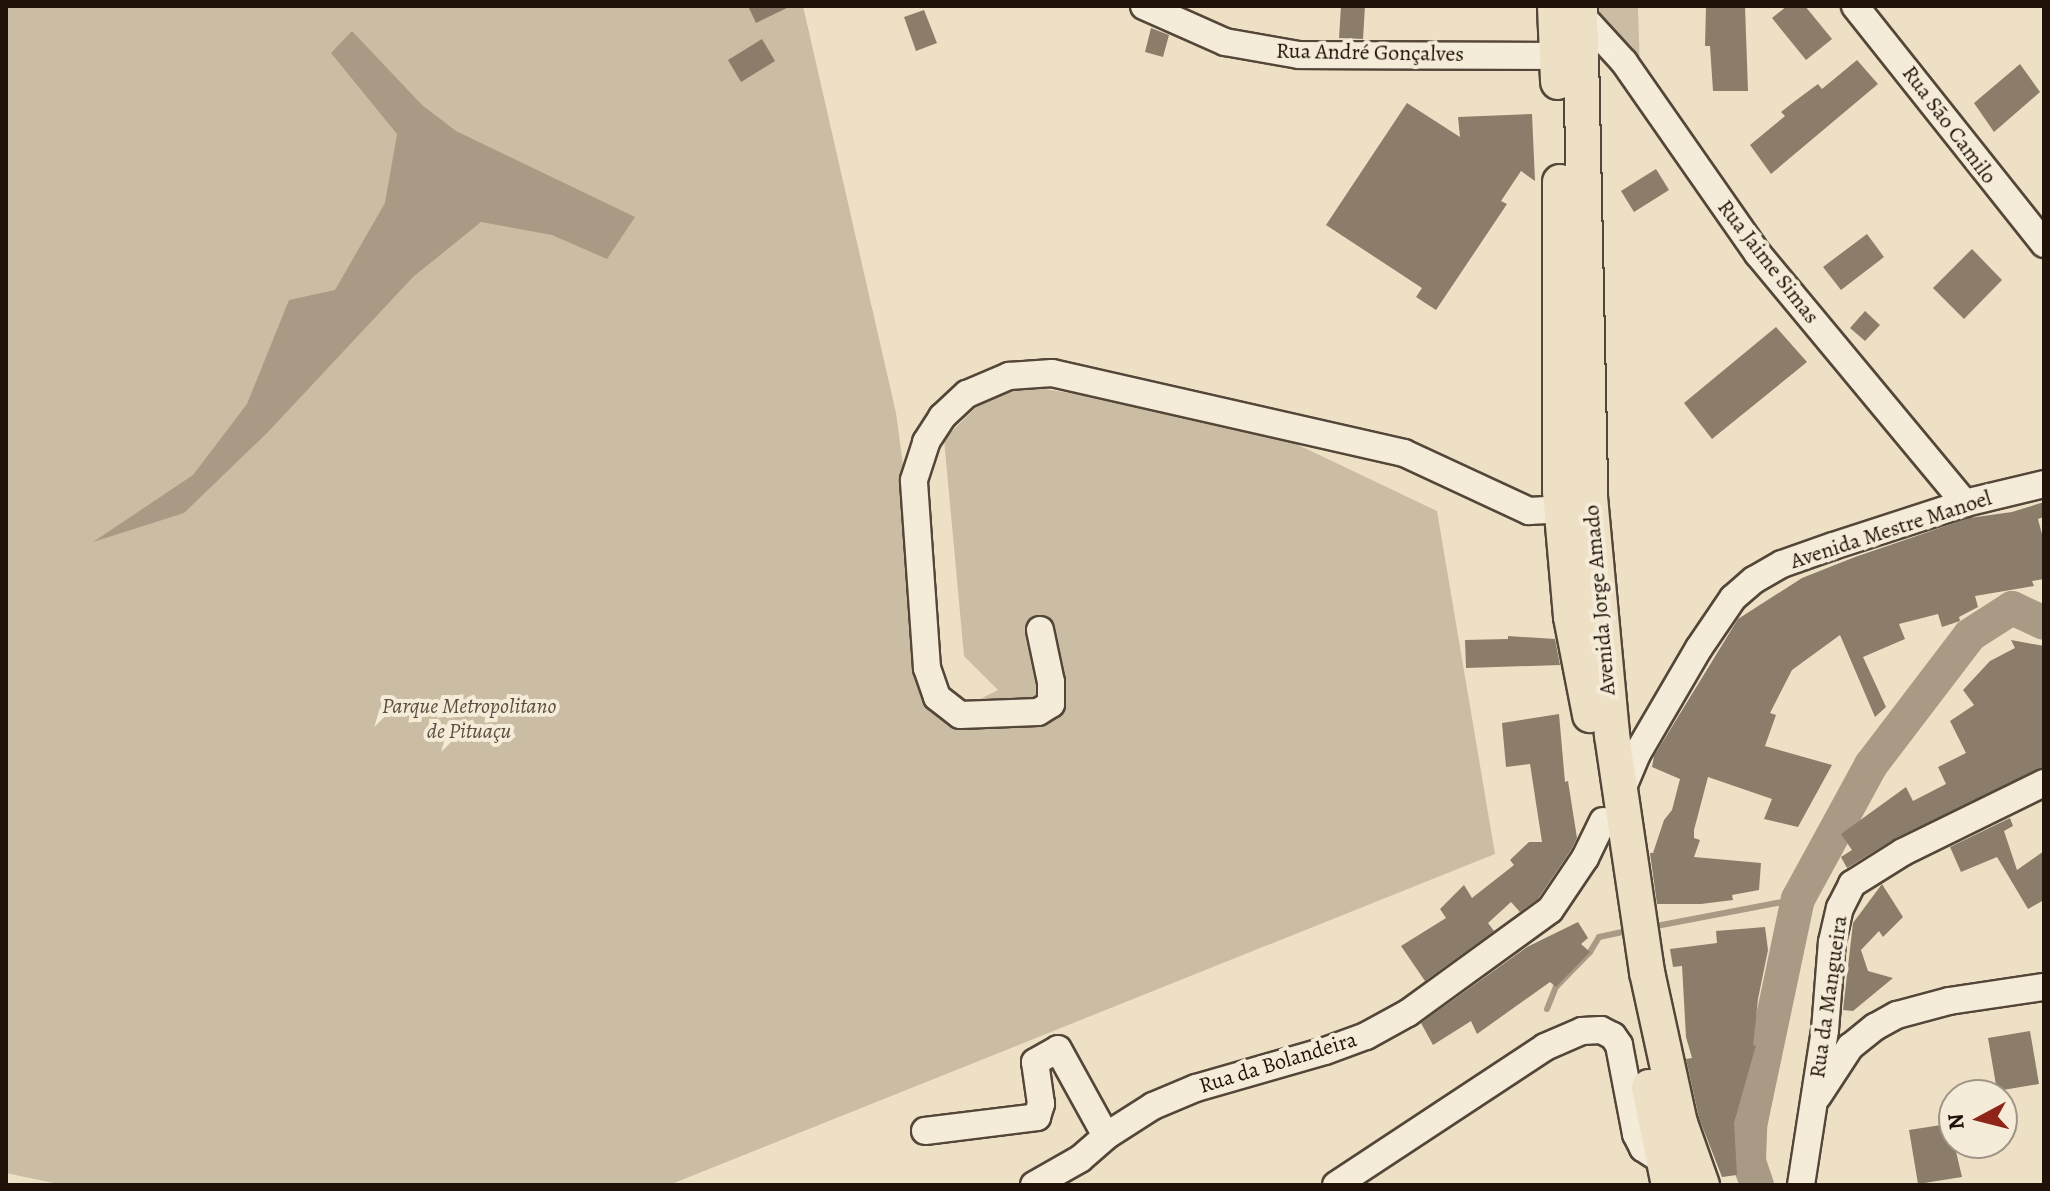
<!DOCTYPE html>
<meta charset="utf-8">
<style>
body{margin:0}
#map{position:relative;width:2050px;height:1191px;overflow:hidden;background:#eee0c4;font-family:Alegreya,serif}
div>[style]{position:absolute}
.green>*{inset:0;background:#cbbda4}
.water>*{inset:0;background:#a89a84}
.stream>*{height:6px;margin:-3px;padding:0 3px;transform-origin:3px;border-radius:3px;background:#a89a84}
.river>*{height:34px;margin:-17px;padding:0 17px;transform-origin:17px;border-radius:17px;background:#a89a84}
.building>*{inset:0;background:#8b7d6a}
.roads{filter:drop-shadow(2px 0 #544638) drop-shadow(-2px 0 #544638) drop-shadow(0 2px #544638) drop-shadow(0 -2px #544638)}
.minor>*{height:26px;margin:-13px;padding:0 13px;transform-origin:13px;border-radius:13px;background:#f4ebd9}
.major>*{height:34px;margin:-17px;padding:0 17px;transform-origin:17px;border-radius:17px;background:#eee0c4}
span{translate:-50% -50%;white-space:nowrap;text-align:center;line-height:1.15;-webkit-text-stroke:8px #f4ebd9;paint-order:stroke}
.street-label{font-size:22px;color:#201209}
.park-label{font-size:22px;color:#5c4e3f;font-style:italic}
.frame{position:absolute;inset:0;border:8px solid #201209;pointer-events:none}
.north{position:absolute;left:1938px;top:1079px;width:80px;height:80px;box-sizing:border-box;background:#f4ebd9;border:2px solid #9f9486;border-radius:50%;rotate:263deg;font-size:22px;font-weight:700;line-height:32px;text-align:center;color:#201209}
.north::after{content:'';display:block;margin:auto;width:28px;height:36px;background:#8f2418;clip-path:polygon(50% 0,100% 100%,50% 72%,0 100%)}
</style>
<div id="map">
<div class="green">
<i style="clip-path:polygon(6px 6px,803px 6px,896px 413px,931px 671px,966px 706px,998px 690px,964px 656px,944px 439px,1002px 382px,1252px 423px,1437px 511px,1495px 854px,669px 1185px,63px 1185px,6px 1173px)"></i>
<i style="clip-path:polygon(1597px 6px,1638px 6px,1640px 71px,1598px 23px)"></i>
</div>
<div class="water">
<i style="clip-path:polygon(352px 31px,422px 105px,456px 131px,635px 217px,607px 259px,552px 235px,481px 222px,413px 277px,268px 432px,184px 513px,93px 542px,193px 475px,247px 404px,289px 300px,335px 290px,385px 203px,397px 134px,331px 53px)"></i>
</div>
<div class="stream">
<i style="left:1651px;top:927px;width:150px;rotate:-10.8deg"></i>
<i style="left:1547px;top:1009px;width:24px;rotate:-68deg"></i>
<i style="left:1556px;top:987px;width:49px;rotate:-45.8deg"></i>
<i style="left:1590px;top:952px;width:17px;rotate:-59deg"></i>
<i style="left:1599px;top:937px;width:30px;rotate:-12deg"></i>
</div>
<div class="river">
<i style="left:1757px;top:1185px;width:24px;rotate:-109deg"></i>
<i style="left:1749px;top:1162px;width:36px;rotate:-88deg"></i>
<i style="left:1750px;top:1126px;width:232px;rotate:-78.1deg"></i>
<i style="left:1798px;top:899px;width:153px;rotate:-61.4deg"></i>
<i style="left:1871px;top:765px;width:163px;rotate:-52.7deg"></i>
<i style="left:1970px;top:635px;width:50px;rotate:-32.7deg"></i>
<i style="left:2012px;top:608px;width:35px;rotate:25deg"></i>
</div>
<div class="building">
<i style="clip-path:polygon(748px 6px,791px 6px,756px 23px)"></i>
<i style="clip-path:polygon(1341px 6px,1365px 6px,1363px 39px,1339px 38px)"></i>
<i style="clip-path:polygon(1706px 6px,1745px 6px,1748px 91px,1713px 91px,1710px 46px,1705px 46px)"></i>
<i style="clip-path:polygon(1787px 6px,1805px 6px,1832px 39px,1806px 60px,1772px 18px)"></i>
<i style="clip-path:polygon(924px 10px,937px 43px,916px 51px,904px 17px)"></i>
<i style="clip-path:polygon(1151px 28px,1169px 35px,1163px 57px,1145px 52px)"></i>
<i style="clip-path:polygon(762px 39px,775px 61px,741px 82px,728px 60px)"></i>
<i style="clip-path:polygon(1857px 60px,1878px 84px,1771px 174px,1750px 145px,1785px 116px,1781px 112px,1795px 101px,1818px 84px,1822px 89px)"></i>
<i style="clip-path:polygon(2020px 64px,2040px 92px,1994px 132px,1974px 103px)"></i>
<i style="clip-path:polygon(1407px 103px,1460px 137px,1458px 117px,1532px 114px,1535px 181px,1521px 171px,1501px 201px,1507px 204px,1436px 310px,1416px 297px,1422px 288px,1326px 225px)"></i>
<i style="clip-path:polygon(1656px 169px,1669px 190px,1634px 212px,1621px 191px)"></i>
<i style="clip-path:polygon(1867px 234px,1884px 257px,1841px 290px,1823px 267px)"></i>
<i style="clip-path:polygon(1972px 249px,2002px 280px,1964px 319px,1933px 288px)"></i>
<i style="clip-path:polygon(1865px 311px,1880px 325px,1865px 341px,1850px 328px)"></i>
<i style="clip-path:polygon(1776px 327px,1807px 362px,1712px 439px,1684px 403px)"></i>
<i style="clip-path:polygon(2044px 502px,2044px 517px,2038px 519px,2044px 542px,2044px 579px,2032px 581px,2034px 586px,1975px 596px,1978px 607px,1959px 617px,1960px 621px,1942px 627px,1938px 614px,1899px 624px,1905px 639px,1863px 657px,1886px 707px,1875px 717px,1840px 635px,1792px 670px,1770px 713px,1776px 715px,1765px 746px,1832px 765px,1798px 827px,1764px 819px,1772px 799px,1708px 777px,1694px 830px,1694px 838px,1700px 840px,1694px 857px,1761px 863px,1759px 890px,1732px 895px,1733px 900px,1701px 904px,1657px 904px,1650px 853px,1653px 853px,1664px 820px,1672px 810px,1680px 779px,1652px 767px,1654px 756px,1738px 619px,1802px 578px,1855px 557px,1969px 518px,2012px 512px)"></i>
<i style="clip-path:polygon(1508px 636px,1555px 639px,1560px 665px,1466px 668px,1465px 640px,1508px 639px)"></i>
<i style="clip-path:polygon(2011px 640px,2044px 646px,2044px 767px,1896px 838px,1847px 868px,1841px 857px,1852px 850px,1841px 834px,1906px 787px,1913px 801px,1946px 784px,1938px 767px,1966px 753px,1950px 721px,1974px 705px,1963px 690px,1990px 661px,2015px 648px)"></i>
<i style="clip-path:polygon(1559px 714px,1565px 782px,1568px 781px,1577px 838px,1571px 850px,1538px 899px,1520px 912px,1511px 902px,1488px 923px,1494px 931px,1425px 981px,1401px 946px,1446px 918px,1440px 909px,1464px 885px,1472px 898px,1514px 865px,1510px 860px,1529px 842px,1542px 842px,1530px 764px,1506px 767px,1502px 723px)"></i>
<i style="clip-path:polygon(2010px 818px,2013px 826px,2004px 831px,2017px 870px,2044px 851px,2044px 900px,2028px 909px,1997px 857px,1961px 872px,1950px 847px)"></i>
<i style="clip-path:polygon(1882px 884px,1903px 917px,1883px 937px,1879px 931px,1861px 950px,1868px 971px,1893px 978px,1853px 1011px,1843px 1010px,1853px 923px)"></i>
<i style="clip-path:polygon(1578px 922px,1588px 938px,1581px 944px,1590px 952px,1556px 987px,1550px 982px,1477px 1034px,1471px 1021px,1433px 1045px,1421px 1023px,1527px 947px)"></i>
<i style="clip-path:polygon(1765px 927px,1768px 950px,1758px 999px,1753px 1046px,1756px 1045px,1734px 1123px,1737px 1175px,1722px 1177px,1699px 1118px,1686px 1059px,1692px 1058px,1686px 1037px,1682px 966px,1673px 967px,1670px 949px,1717px 943px,1716px 931px)"></i>
<i style="clip-path:polygon(2030px 1031px,2039px 1084px,1997px 1091px,1988px 1038px)"></i>
<i style="clip-path:polygon(1954px 1123px,1954px 1143px,1962px 1177px,1918px 1184px,1909px 1130px)"></i>
</div>
<div class="roads">
<div class="minor">
<i style="left:1144px;top:6px;width:89px;rotate:24deg"></i>
<i style="left:1225px;top:42px;width:75px;rotate:10deg"></i>
<i style="left:1299px;top:55px;width:258px;rotate:0.2deg"></i>
<i style="left:1855px;top:6px;width:304px;rotate:51.5deg"></i>
<i style="left:1581px;top:15px;width:64px;rotate:47.5deg"></i>
<i style="left:1624px;top:62px;width:234px;rotate:55.1deg"></i>
<i style="left:1758px;top:254px;width:324px;rotate:50.3deg"></i>
<i style="left:1040px;top:630px;width:53px;rotate:78.1deg"></i>
<i style="left:1051px;top:682px;width:22px;rotate:90deg"></i>
<i style="left:1051px;top:704px;width:15px;rotate:148deg"></i>
<i style="left:1038px;top:712px;width:78px;rotate:177.8deg"></i>
<i style="left:960px;top:715px;width:29px;rotate:-142deg"></i>
<i style="left:937px;top:697px;width:31px;rotate:-109deg"></i>
<i style="left:927px;top:668px;width:188px;rotate:-94deg"></i>
<i style="left:914px;top:480px;width:40px;rotate:-72deg"></i>
<i style="left:926px;top:442px;width:30px;rotate:-57deg"></i>
<i style="left:942px;top:417px;width:34px;rotate:-43deg"></i>
<i style="left:967px;top:394px;width:46px;rotate:-23.2deg"></i>
<i style="left:1009px;top:376px;width:43px;rotate:-4deg"></i>
<i style="left:1052px;top:373px;width:361px;rotate:12.8deg"></i>
<i style="left:1404px;top:453px;width:138px;rotate:24.9deg"></i>
<i style="left:1529px;top:511px;width:18px;rotate:-3deg"></i>
<i style="left:1621px;top:792px;width:41px;rotate:-67.2deg"></i>
<i style="left:1637px;top:754px;width:123px;rotate:-59.7deg"></i>
<i style="left:1699px;top:648px;width:60px;rotate:-55.8deg"></i>
<i style="left:1733px;top:598px;width:28px;rotate:-41deg"></i>
<i style="left:1754px;top:580px;width:32px;rotate:-30deg"></i>
<i style="left:1782px;top:564px;width:54px;rotate:-19.4deg"></i>
<i style="left:1833px;top:546px;width:139px;rotate:-18deg"></i>
<i style="left:1965px;top:503px;width:81px;rotate:-13.5deg"></i>
<i style="left:1818px;top:1096px;width:59px;rotate:-56.9deg"></i>
<i style="left:1850px;top:1047px;width:32px;rotate:-39deg"></i>
<i style="left:1875px;top:1027px;width:25px;rotate:-29deg"></i>
<i style="left:1897px;top:1015px;width:54px;rotate:-15.1deg"></i>
<i style="left:1949px;top:1001px;width:96px;rotate:-8.4deg"></i>
<i style="left:925px;top:1131px;width:113px;rotate:-7.1deg"></i>
<i style="left:1037px;top:1117px;width:14px;rotate:-73deg"></i>
<i style="left:1041px;top:1104px;width:42px;rotate:-98.1deg"></i>
<i style="left:1035px;top:1062px;width:26px;rotate:-29deg"></i>
<i style="left:1058px;top:1049px;width:99px;rotate:61.1deg"></i>
<i style="left:1034px;top:1185px;width:53px;rotate:-29.5deg"></i>
<i style="left:1080px;top:1159px;width:35px;rotate:-41deg"></i>
<i style="left:1106px;top:1136px;width:56px;rotate:-32.6deg"></i>
<i style="left:1153px;top:1106px;width:47px;rotate:-22.7deg"></i>
<i style="left:1196px;top:1088px;width:134px;rotate:-16deg"></i>
<i style="left:1325px;top:1051px;width:44px;rotate:-20.1deg"></i>
<i style="left:1366px;top:1036px;width:48px;rotate:-28.7deg"></i>
<i style="left:1408px;top:1013px;width:175px;rotate:-36deg"></i>
<i style="left:1550px;top:910px;width:63px;rotate:-56.1deg"></i>
<i style="left:1585px;top:858px;width:41px;rotate:-64.1deg"></i>
<i style="left:1336px;top:1185px;width:250px;rotate:-33.4deg"></i>
<i style="left:1545px;top:1047px;width:40px;rotate:-23.4deg"></i>
<i style="left:1582px;top:1031px;width:19px;rotate:-3deg"></i>
<i style="left:1601px;top:1030px;width:13px;rotate:27deg"></i>
<i style="left:1613px;top:1036px;width:11px;rotate:56deg"></i>
<i style="left:1619px;top:1045px;width:91px;rotate:79.2deg"></i>
<i style="left:1636px;top:1134px;width:16px;rotate:63deg"></i>
<i style="left:1643px;top:1148px;width:24px;rotate:33deg"></i>
<i style="left:1801px;top:1185px;width:157px;rotate:-81.2deg"></i>
<i style="left:1825px;top:1030px;width:88px;rotate:-85.5deg"></i>
<i style="left:1832px;top:942px;width:35px;rotate:-77deg"></i>
<i style="left:1840px;top:908px;width:27px;rotate:-63deg"></i>
<i style="left:1852px;top:884px;width:60px;rotate:-32.1deg"></i>
<i style="left:1903px;top:852px;width:157px;rotate:-26.1deg"></i>
</div>
<div class="major">
<i style="left:1555px;top:6px;width:76px;rotate:87.7deg"></i>
<i style="left:1580px;top:6px;width:491px;rotate:88.8deg"></i>
<i style="left:1590px;top:497px;width:239px;rotate:84.7deg"></i>
<i style="left:1612px;top:735px;width:240px;rotate:81.6deg"></i>
<i style="left:1647px;top:972px;width:155px;rotate:77.7deg"></i>
<i style="left:1680px;top:1123px;width:66px;rotate:70.5deg"></i>
<i style="left:1560px;top:182px;width:309px;rotate:90deg"></i>
<i style="left:1560px;top:491px;width:126px;rotate:85deg"></i>
<i style="left:1571px;top:617px;width:100px;rotate:79deg"></i>
<i style="left:1649px;top:1087px;width:100px;rotate:78.5deg"></i>
</div>
</div>
<div class="street-label">
<span style="left:1370px;top:53px;rotate:1deg">Rua André Gonçalves</span>
<span style="left:1949px;top:125px;rotate:53deg">Rua São Camilo</span>
<span style="left:1768px;top:262px;rotate:52deg">Rua Jaime Simas</span>
<span style="left:1891px;top:530px;rotate:-18deg">Avenida Mestre Manoel</span>
<span style="left:1600px;top:600px;rotate:-95deg">Avenida Jorge Amado</span>
<span style="left:1829px;top:997px;rotate:-82deg">Rua da Mangueira</span>
<span style="left:1278px;top:1063px;rotate:-17deg">Rua da Bolandeira</span>
</div>
<div class="park-label">
<span style="left:469px;top:719px">Parque Metropolitano<br>de Pituaçu</span>
</div>
<div class="frame"></div>
<div class="north">N</div>
</div>
